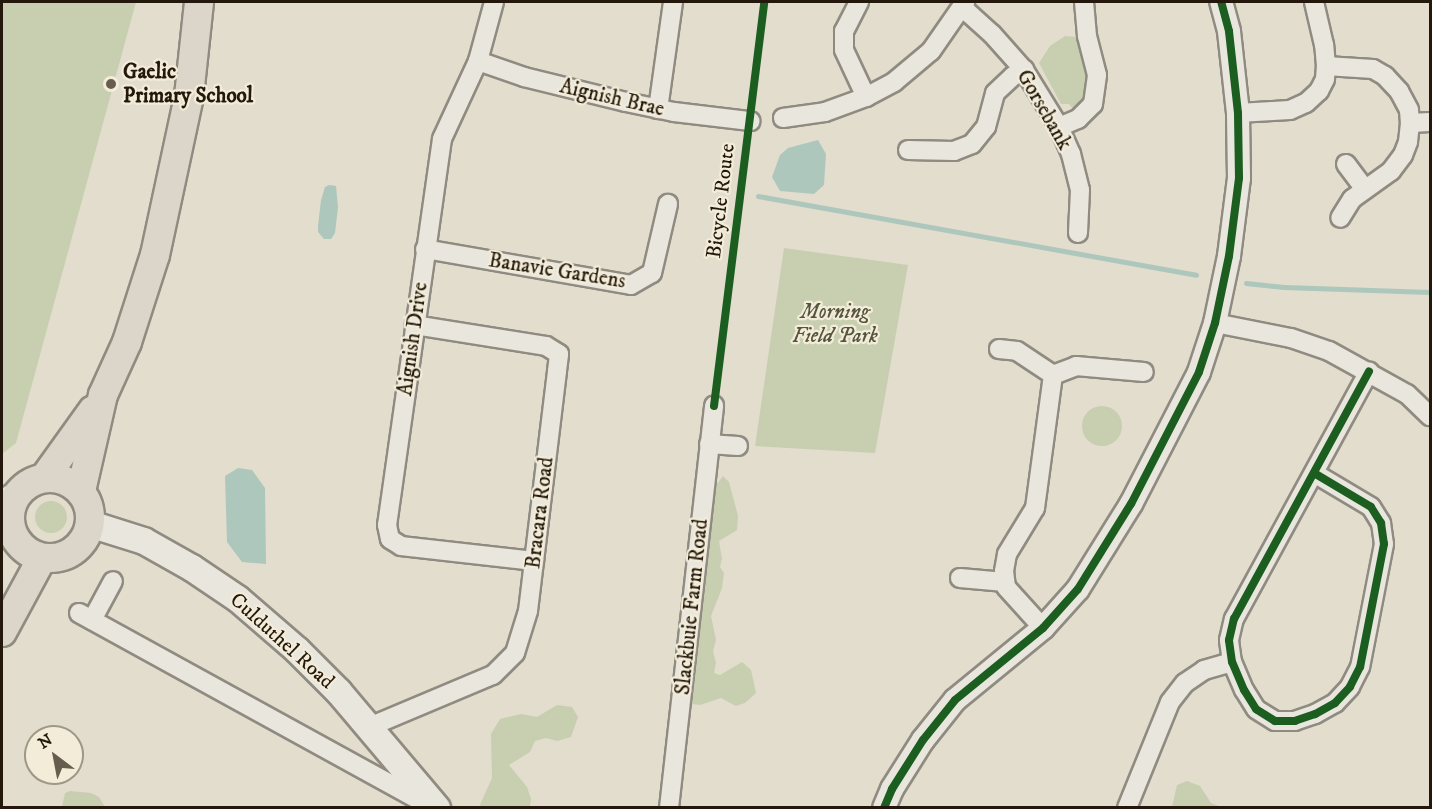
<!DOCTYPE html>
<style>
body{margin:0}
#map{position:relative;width:1432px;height:809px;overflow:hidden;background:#e2ddcd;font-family:"IM FELL DW Pica",serif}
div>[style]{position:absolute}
.green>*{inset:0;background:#c8cfb0}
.round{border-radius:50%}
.water>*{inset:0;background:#aec7bc}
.stream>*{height:5px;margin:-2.5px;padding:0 2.5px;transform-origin:2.5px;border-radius:2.5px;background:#aec7bc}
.roads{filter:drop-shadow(2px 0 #908b81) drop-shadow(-2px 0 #908b81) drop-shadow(0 2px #908b81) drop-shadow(0 -2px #908b81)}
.minor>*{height:18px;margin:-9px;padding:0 9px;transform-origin:9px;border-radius:9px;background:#e9e6de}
.tertiary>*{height:22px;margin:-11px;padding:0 11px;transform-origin:11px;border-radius:11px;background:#e9e6de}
.secondary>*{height:26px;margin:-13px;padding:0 13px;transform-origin:13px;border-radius:13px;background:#e9e6de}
.primary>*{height:28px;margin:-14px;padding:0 14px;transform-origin:14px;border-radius:14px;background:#dcd5c9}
.primary>.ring{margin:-14px;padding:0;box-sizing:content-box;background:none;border:28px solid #dcd5c9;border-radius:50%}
.cycleway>*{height:8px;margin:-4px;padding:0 4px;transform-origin:4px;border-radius:4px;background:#1b5e20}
.dots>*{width:16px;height:16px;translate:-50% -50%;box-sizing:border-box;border:3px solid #f2ecd9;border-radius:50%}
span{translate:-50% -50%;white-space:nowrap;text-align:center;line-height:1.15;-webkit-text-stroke:4.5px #f2ecd9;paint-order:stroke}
.poi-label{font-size:21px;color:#23180b;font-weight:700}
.left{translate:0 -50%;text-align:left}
.street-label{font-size:21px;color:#23180b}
.park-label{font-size:21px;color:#55543d;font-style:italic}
.frame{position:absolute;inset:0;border:3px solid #23180b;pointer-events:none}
.north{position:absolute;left:24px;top:725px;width:60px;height:60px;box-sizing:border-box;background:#f2ecd9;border:2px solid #9f9787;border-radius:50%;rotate:328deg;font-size:16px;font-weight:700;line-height:24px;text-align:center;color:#23180b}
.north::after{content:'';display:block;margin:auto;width:21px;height:27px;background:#665d4f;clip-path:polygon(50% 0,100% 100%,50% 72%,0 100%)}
</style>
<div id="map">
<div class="green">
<i style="clip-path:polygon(2px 2px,136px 2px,16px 443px,2px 454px)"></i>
<i style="clip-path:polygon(1065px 36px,1078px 37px,1085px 57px,1085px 93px,1081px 103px,1073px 109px,1069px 104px,1061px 104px,1039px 63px,1050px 46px)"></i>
<i style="clip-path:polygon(784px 248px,908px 265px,875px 453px,755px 446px)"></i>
<i class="round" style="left:1082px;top:406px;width:40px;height:40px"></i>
<i style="clip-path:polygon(723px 476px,729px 482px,738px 516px,737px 530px,719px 541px,722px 559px,720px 567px,724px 573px,722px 588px,711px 616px,716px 640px,713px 651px,716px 663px,714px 673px,720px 675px,742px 662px,751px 670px,756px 693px,745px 703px,736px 706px,721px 698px,700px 705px,691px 704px,681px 691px,710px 507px,717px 484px)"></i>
<i class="round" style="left:35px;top:501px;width:32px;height:32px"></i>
<i style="clip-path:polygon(557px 705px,572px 707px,578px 717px,571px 737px,557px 741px,546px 738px,535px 741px,530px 752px,509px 765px,527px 787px,531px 799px,530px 807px,479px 807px,492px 778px,491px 734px,500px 719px,521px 714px,537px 717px)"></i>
<i style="clip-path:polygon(1187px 781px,1200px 786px,1211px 803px,1221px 807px,1172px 807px,1177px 785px)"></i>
<i style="clip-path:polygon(70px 791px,91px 793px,99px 797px,105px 807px,62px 807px,65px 793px)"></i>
</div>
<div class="water">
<i style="clip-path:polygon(818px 140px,826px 154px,824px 185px,814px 194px,780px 191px,772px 177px,780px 155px,788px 148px)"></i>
<i style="clip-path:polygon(329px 185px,336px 186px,338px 207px,335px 233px,331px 239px,324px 239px,318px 232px,318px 226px,321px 200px,325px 187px)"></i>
<i style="clip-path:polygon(238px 468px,252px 470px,265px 488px,266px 564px,242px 562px,227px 542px,225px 476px)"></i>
</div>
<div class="stream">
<i style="left:758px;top:196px;width:445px;rotate:10.2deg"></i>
<i style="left:1246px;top:283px;width:38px;rotate:6deg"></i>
<i style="left:1284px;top:287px;width:146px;rotate:2deg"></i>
</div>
<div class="roads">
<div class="minor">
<i style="left:494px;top:2px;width:61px;rotate:105.2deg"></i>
<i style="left:478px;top:61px;width:86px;rotate:114.8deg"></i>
<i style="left:442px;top:139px;width:390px;rotate:98.1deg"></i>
<i style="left:387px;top:525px;width:14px;rotate:78deg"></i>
<i style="left:390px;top:539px;width:13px;rotate:32deg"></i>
<i style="left:401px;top:546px;width:134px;rotate:6.4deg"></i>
<i style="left:859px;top:2px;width:33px;rotate:117deg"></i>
<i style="left:844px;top:31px;width:19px;rotate:90deg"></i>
<i style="left:844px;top:50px;width:52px;rotate:64.9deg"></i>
<i style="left:963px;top:8px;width:39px;rotate:42deg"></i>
<i style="left:992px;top:34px;width:48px;rotate:48.4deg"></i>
<i style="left:1024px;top:70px;width:67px;rotate:58.4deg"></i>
<i style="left:1059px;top:127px;width:30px;rotate:66deg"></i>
<i style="left:1071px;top:154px;width:37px;rotate:76deg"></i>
<i style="left:1080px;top:190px;width:43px;rotate:92.7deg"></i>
<i style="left:478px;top:61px;width:49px;rotate:19.2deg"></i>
<i style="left:524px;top:77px;width:105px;rotate:13.8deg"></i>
<i style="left:626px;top:102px;width:49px;rotate:11.8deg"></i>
<i style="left:674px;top:112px;width:77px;rotate:6.8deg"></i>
<i style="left:1326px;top:66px;width:47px;rotate:3.7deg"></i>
<i style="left:1373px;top:69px;width:14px;rotate:30deg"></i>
<i style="left:1385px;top:76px;width:21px;rotate:47deg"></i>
<i style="left:1399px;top:91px;width:21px;rotate:62deg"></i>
<i style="left:1409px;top:110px;width:13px;rotate:86deg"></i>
<i style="left:1410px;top:123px;width:19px;rotate:96deg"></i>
<i style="left:1408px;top:142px;width:14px;rotate:111deg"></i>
<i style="left:1403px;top:155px;width:20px;rotate:127deg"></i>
<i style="left:1391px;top:171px;width:48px;rotate:144.3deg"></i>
<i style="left:1352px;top:199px;width:22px;rotate:122deg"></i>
<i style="left:658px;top:109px;width:108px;rotate:-82deg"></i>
<i style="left:1238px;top:113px;width:52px;rotate:-3.3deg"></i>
<i style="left:1290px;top:110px;width:17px;rotate:-24deg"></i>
<i style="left:1306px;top:103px;width:18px;rotate:-43deg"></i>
<i style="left:1319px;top:91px;width:13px;rotate:-63deg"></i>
<i style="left:1325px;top:79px;width:13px;rotate:-86deg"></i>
<i style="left:1326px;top:66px;width:21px;rotate:-95deg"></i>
<i style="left:1324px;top:45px;width:44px;rotate:-103.1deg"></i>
<i style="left:783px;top:118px;width:42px;rotate:-8.1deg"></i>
<i style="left:825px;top:112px;width:44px;rotate:-20.1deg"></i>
<i style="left:866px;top:97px;width:32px;rotate:-28deg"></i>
<i style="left:894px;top:82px;width:48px;rotate:-40deg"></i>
<i style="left:931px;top:51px;width:60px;rotate:-55.2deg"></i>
<i style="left:1410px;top:123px;width:20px;rotate:-3deg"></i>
<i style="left:1059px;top:127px;width:21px;rotate:-23deg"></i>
<i style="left:1078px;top:119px;width:21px;rotate:-45deg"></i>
<i style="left:1093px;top:104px;width:29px;rotate:-82deg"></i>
<i style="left:1097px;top:75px;width:40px;rotate:-104.4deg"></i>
<i style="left:1087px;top:36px;width:34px;rotate:-95deg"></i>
<i style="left:908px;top:150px;width:46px;rotate:1.2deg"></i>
<i style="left:954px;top:151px;width:19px;rotate:-21deg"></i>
<i style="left:972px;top:144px;width:22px;rotate:-51deg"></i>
<i style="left:986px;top:127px;width:35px;rotate:-75deg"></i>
<i style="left:995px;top:93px;width:25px;rotate:-43deg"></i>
<i style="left:1013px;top:76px;width:13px;rotate:-29deg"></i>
<i style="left:1346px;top:164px;width:30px;rotate:53deg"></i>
<i style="left:425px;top:249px;width:209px;rotate:9.9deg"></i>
<i style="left:631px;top:285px;width:24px;rotate:-30deg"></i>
<i style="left:652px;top:273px;width:71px;rotate:-76.9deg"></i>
<i style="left:1215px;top:323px;width:77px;rotate:11.2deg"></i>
<i style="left:1291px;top:338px;width:40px;rotate:18.9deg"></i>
<i style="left:1329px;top:351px;width:89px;rotate:28.9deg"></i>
<i style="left:1407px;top:394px;width:32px;rotate:44deg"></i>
<i style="left:999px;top:349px;width:18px;rotate:6deg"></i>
<i style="left:1017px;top:351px;width:43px;rotate:33.7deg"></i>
<i style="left:1053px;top:375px;width:25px;rotate:-21deg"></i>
<i style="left:1076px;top:366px;width:68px;rotate:5deg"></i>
<i style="left:709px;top:444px;width:29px;rotate:4deg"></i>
<i style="left:1314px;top:473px;width:66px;rotate:30.8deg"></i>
<i style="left:1371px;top:507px;width:19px;rotate:58deg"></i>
<i style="left:1381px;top:523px;width:21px;rotate:82deg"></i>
<i style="left:1384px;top:544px;width:125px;rotate:101deg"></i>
<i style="left:1360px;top:667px;width:22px;rotate:117deg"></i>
<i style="left:1350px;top:687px;width:22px;rotate:133deg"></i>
<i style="left:1335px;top:703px;width:23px;rotate:151deg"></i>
<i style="left:1315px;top:714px;width:21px;rotate:161deg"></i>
<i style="left:1295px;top:721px;width:20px;rotate:180deg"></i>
<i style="left:1275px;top:721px;width:22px;rotate:-148deg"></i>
<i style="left:1256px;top:709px;width:22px;rotate:-122deg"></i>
<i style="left:1244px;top:690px;width:30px;rotate:-113deg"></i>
<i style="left:1232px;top:662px;width:22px;rotate:-98deg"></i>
<i style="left:1229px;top:640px;width:22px;rotate:-77deg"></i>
<i style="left:1234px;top:619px;width:282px;rotate:-61.4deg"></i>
<i style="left:960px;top:578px;width:45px;rotate:5.1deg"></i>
<i style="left:79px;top:613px;width:397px;rotate:28.8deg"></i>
<i style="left:92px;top:620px;width:44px;rotate:-61.7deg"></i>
<i style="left:1043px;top:628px;width:55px;rotate:-132.1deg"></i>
<i style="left:1006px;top:587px;width:16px;rotate:-97deg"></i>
<i style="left:1004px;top:571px;width:17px;rotate:-80deg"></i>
<i style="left:1007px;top:554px;width:54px;rotate:-58.7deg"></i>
<i style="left:1035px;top:508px;width:134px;rotate:-82.3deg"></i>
<i style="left:369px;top:727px;width:134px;rotate:-22.8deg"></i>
<i style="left:493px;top:675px;width:31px;rotate:-45deg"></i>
<i style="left:515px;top:653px;width:44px;rotate:-72.8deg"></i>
<i style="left:528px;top:611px;width:242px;rotate:-83.1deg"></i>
<i style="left:557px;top:371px;width:17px;rotate:-83deg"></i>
<i style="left:559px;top:354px;width:15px;rotate:-148deg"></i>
<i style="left:546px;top:346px;width:133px;rotate:-170.9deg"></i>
<i style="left:669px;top:808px;width:405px;rotate:-83.6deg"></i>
<i style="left:1127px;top:808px;width:114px;rotate:-67.9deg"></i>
<i style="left:1170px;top:702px;width:24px;rotate:-52deg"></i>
<i style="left:1185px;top:683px;width:23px;rotate:-34deg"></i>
<i style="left:1204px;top:670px;width:29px;rotate:-16deg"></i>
</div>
<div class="tertiary">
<i style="left:884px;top:808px;width:21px;rotate:-67deg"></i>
<i style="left:892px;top:789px;width:58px;rotate:-57.7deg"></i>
<i style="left:923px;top:740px;width:51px;rotate:-51.3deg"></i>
<i style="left:955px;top:700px;width:114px;rotate:-39.3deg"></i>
<i style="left:1043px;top:628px;width:52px;rotate:-48.1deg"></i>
<i style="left:1078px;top:589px;width:100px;rotate:-58.1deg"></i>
<i style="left:1131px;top:504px;width:148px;rotate:-62.7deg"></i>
<i style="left:1199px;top:372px;width:52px;rotate:-71.9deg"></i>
<i style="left:1215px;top:323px;width:68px;rotate:-78.2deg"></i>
<i style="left:1229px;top:256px;width:79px;rotate:-82.7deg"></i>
<i style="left:1239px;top:178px;width:65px;rotate:-90.9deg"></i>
<i style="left:1238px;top:113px;width:82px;rotate:-96.3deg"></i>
<i style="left:1229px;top:31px;width:30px;rotate:-105deg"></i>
</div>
<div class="secondary">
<i style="left:2px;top:504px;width:15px;rotate:-32deg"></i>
<i style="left:90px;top:524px;width:57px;rotate:17.5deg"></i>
<i style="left:144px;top:541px;width:55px;rotate:29.4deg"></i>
<i style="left:192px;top:568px;width:55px;rotate:34deg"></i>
<i style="left:238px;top:599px;width:78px;rotate:40.8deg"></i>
<i style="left:297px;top:650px;width:59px;rotate:45deg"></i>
<i style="left:339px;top:692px;width:152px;rotate:49.8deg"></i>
<i style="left:2px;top:527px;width:13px;rotate:39deg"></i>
</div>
<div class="primary">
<i style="left:45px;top:477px;width:82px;rotate:-54.4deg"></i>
<i class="ring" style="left:10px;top:478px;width:52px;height:52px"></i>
<i style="left:81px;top:491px;width:98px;rotate:-77.1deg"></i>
<i style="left:103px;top:395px;width:58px;rotate:-65.6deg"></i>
<i style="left:127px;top:342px;width:91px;rotate:-72.2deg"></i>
<i style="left:155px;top:255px;width:163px;rotate:-77.9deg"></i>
<i style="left:189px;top:96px;width:95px;rotate:-83.9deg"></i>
<i style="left:2px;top:632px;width:84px;rotate:-61.6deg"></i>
</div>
</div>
<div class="cycleway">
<i style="left:714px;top:406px;width:407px;rotate:-82.9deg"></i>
<i style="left:1314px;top:473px;width:66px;rotate:30.8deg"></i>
<i style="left:1371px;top:507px;width:19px;rotate:58deg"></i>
<i style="left:1381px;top:523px;width:21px;rotate:82deg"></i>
<i style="left:1384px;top:544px;width:125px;rotate:101deg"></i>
<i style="left:1360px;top:667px;width:22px;rotate:117deg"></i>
<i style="left:1350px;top:687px;width:22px;rotate:133deg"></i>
<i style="left:1335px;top:703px;width:23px;rotate:151deg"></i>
<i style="left:1315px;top:714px;width:21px;rotate:161deg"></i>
<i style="left:1295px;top:721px;width:20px;rotate:180deg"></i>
<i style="left:1275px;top:721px;width:22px;rotate:-148deg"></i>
<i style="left:1256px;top:709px;width:22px;rotate:-122deg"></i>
<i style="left:1244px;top:690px;width:30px;rotate:-113deg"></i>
<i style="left:1232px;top:662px;width:22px;rotate:-98deg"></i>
<i style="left:1229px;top:640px;width:22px;rotate:-77deg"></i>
<i style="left:1234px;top:619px;width:282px;rotate:-61.4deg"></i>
<i style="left:884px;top:808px;width:21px;rotate:-67deg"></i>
<i style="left:892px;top:789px;width:58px;rotate:-57.7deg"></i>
<i style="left:923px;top:740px;width:51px;rotate:-51.3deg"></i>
<i style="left:955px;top:700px;width:114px;rotate:-39.3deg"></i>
<i style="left:1043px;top:628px;width:52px;rotate:-48.1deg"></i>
<i style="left:1078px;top:589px;width:100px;rotate:-58.1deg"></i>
<i style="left:1131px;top:504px;width:148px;rotate:-62.7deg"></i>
<i style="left:1199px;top:372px;width:52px;rotate:-71.9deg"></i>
<i style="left:1215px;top:323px;width:68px;rotate:-78.2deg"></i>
<i style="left:1229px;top:256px;width:79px;rotate:-82.7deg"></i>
<i style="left:1239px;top:178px;width:65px;rotate:-90.9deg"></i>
<i style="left:1238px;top:113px;width:82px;rotate:-96.3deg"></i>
<i style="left:1229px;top:31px;width:30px;rotate:-105deg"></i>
</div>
<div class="dots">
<i style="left:111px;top:84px;background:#665d4f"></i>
</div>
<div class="poi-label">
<span class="left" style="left:123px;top:84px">Gaelic<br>Primary School</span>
</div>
<div class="street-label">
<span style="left:612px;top:98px;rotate:13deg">Aignish Brae</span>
<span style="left:1044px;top:110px;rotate:60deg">Gorsebank</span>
<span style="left:721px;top:201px;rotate:-83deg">Bicycle Route</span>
<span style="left:557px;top:271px;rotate:9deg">Banavie Gardens</span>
<span style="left:413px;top:339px;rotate:-82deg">Aignish Drive</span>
<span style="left:540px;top:513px;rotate:-83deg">Bracara Road</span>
<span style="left:692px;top:607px;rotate:-84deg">Slackbuie Farm Road</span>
<span style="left:282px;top:641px;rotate:42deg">Culduthel Road</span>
</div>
<div class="park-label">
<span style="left:835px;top:324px">Morning<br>Field Park</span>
</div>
<div class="frame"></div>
<div class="north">N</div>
</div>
